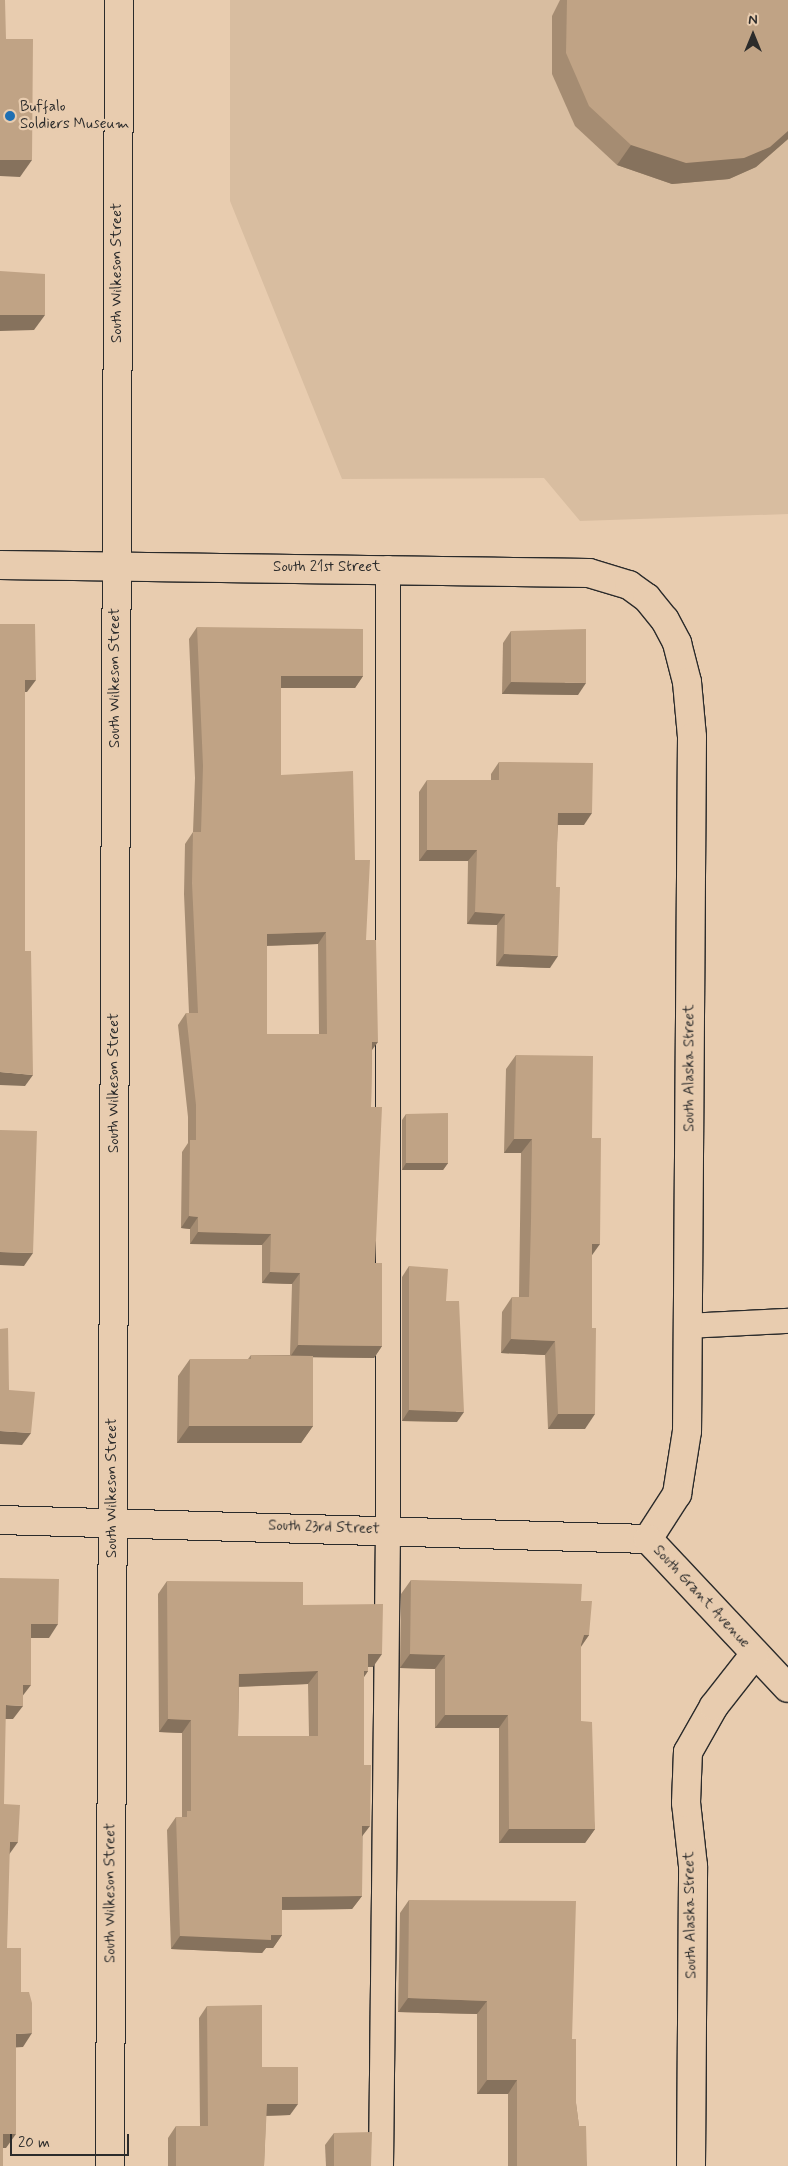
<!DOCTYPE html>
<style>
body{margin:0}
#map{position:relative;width:788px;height:2166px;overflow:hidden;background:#e8ccaf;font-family:Mynerve,sans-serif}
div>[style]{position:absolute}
.built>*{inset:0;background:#d8bda0}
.roads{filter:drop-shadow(1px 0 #2b2b2b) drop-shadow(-1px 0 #2b2b2b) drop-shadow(0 1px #2b2b2b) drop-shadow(0 -1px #2b2b2b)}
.lane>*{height:24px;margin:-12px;padding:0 12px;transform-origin:12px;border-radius:12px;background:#e8ccaf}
.street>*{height:28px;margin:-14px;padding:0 14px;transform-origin:14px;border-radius:14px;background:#e8ccaf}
.secondary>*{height:28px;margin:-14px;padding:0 14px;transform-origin:14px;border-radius:14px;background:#e8ccaf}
.wall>*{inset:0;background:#a58c72}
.shaded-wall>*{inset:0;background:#86725d}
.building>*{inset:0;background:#c0a385}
.dots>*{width:14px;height:14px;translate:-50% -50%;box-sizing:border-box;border:2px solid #e8ccaf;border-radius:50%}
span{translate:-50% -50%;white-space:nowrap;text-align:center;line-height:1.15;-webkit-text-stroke:4.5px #e8ccaf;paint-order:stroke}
.poi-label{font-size:15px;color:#2b2b2b}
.left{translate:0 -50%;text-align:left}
.street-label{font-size:15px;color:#2b2b2b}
.north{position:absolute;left:728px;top:10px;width:50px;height:50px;-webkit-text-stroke:4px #e8ccaf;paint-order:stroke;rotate:0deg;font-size:14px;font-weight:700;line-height:20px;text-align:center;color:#2b2b2b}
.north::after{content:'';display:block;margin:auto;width:18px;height:22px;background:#2b2b2b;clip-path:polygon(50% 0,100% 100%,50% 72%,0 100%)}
.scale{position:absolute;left:10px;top:2134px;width:119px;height:22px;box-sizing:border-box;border:2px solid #2b2b2b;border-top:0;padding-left:6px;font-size:15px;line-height:18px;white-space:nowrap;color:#2b2b2b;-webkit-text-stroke:4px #e8ccaf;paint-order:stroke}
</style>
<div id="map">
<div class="built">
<i style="clip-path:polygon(230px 0,788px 0,788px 514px,580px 521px,544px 478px,342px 479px,230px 201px)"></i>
</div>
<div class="roads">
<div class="lane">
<i style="left:688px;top:1326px;width:100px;rotate:-2.9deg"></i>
<i style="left:381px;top:2166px;width:636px;rotate:-89.37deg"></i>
<i style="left:388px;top:1530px;width:962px;rotate:-90deg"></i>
</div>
<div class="street">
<i style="left:0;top:565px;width:589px;rotate:0.78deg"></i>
<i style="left:589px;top:573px;width:42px;rotate:16.7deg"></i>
<i style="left:629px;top:585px;width:22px;rotate:36deg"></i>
<i style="left:647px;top:598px;width:28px;rotate:51deg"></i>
<i style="left:665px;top:620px;width:26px;rotate:62deg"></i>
<i style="left:677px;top:643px;width:40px;rotate:75.6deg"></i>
<i style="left:687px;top:682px;width:55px;rotate:84.8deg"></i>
<i style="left:692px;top:737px;width:694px;rotate:90.41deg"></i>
<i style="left:687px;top:1431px;width:64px;rotate:99deg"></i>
<i style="left:677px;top:1494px;width:54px;rotate:122.8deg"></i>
<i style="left:0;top:1520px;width:648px;rotate:1.68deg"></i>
<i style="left:648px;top:1539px;width:204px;rotate:46.8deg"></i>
<i style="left:691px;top:2166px;width:300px;rotate:-89.6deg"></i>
<i style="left:693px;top:1866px;width:63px;rotate:-96.3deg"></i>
<i style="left:686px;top:1803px;width:51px;rotate:-87.8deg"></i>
<i style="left:688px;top:1752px;width:53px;rotate:-60.5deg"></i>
<i style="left:714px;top:1706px;width:65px;rotate:-51.9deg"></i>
</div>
<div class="secondary">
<i style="left:110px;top:2166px;width:2166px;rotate:-89.76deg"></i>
</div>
</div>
<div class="wall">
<i style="clip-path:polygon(560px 0,788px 0,788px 139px,756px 167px,729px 179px,672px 184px,617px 165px,575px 126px,552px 74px,552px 16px)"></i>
<i style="clip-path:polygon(evenodd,197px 627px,363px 676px,355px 688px,281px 688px,281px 775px,355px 860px,366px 940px,372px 1050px,371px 1107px,375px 1263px,382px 1346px,374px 1358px,313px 1357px,313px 1426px,301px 1443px,177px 1443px,178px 1376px,190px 1359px,248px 1359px,251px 1355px,290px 1355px,292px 1284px,262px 1283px,262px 1245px,190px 1244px,190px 1229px,181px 1228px,182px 1152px,188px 1143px,188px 1117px,178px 1025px,186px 1013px,189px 1013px,184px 894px,185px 844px,193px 832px,195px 778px,189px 639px,197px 627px,318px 944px,319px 1034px,267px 1034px,267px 946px,318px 944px)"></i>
<i style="clip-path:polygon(511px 631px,578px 695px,502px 694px,503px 643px)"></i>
<i style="clip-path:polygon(499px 762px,584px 825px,558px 825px,550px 968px,496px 966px,497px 925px,467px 924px,468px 861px,419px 861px,419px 792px,427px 780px,491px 780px,491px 774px)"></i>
<i style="clip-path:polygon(516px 1055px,592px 1138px,592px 1255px,585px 1429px,548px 1429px,545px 1355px,501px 1353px,502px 1312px,512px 1297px,519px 1297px,521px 1153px,504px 1153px,506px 1069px)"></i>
<i style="clip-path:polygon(406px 1114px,448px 1163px,443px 1170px,402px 1170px,402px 1120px)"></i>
<i style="clip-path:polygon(409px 1266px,446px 1301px,457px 1422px,402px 1421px,402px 1277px)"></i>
<i style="clip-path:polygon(411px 1580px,581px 1601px,589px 1635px,581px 1647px,581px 1721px,595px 1829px,585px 1843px,499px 1843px,499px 1728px,435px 1728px,435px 1669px,400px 1668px,401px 1594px)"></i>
<i style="clip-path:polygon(evenodd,167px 1581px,303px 1605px,373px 1667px,368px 1667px,368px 1671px,364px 1677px,362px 1896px,352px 1909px,282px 1910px,282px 1935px,273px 1948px,266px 1948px,262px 1953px,171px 1949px,167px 1830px,176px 1817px,182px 1817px,182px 1733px,159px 1732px,158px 1594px,167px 1581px,308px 1684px,309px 1736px,238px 1736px,239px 1687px,308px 1684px)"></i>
<i style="clip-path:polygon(409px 1900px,572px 2039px,576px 2103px,579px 2126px,587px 2166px,508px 2166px,508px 2094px,477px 2094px,477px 2014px,398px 2012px,400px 1913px)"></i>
<i style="clip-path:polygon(207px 2006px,262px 2067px,290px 2115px,266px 2116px,264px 2166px,168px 2166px,168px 2138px,176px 2126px,200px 2126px,199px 2018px)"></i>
<i style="clip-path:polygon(334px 2133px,371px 2166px,326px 2166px,325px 2145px)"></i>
</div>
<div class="shaded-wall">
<i style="clip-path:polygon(788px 131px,788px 139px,756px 167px,729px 179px,672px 184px,617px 165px,631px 145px)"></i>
<i style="clip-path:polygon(0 160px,32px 160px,20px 177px,0 176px)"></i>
<i style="clip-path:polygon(0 315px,45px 315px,34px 330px,0 331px)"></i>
<i style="clip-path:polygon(281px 676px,363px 676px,355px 688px,272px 688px)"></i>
<i style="clip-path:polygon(25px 680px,36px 680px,27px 692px,17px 692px)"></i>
<i style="clip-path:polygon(511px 682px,586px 683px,578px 695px,502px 694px)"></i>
<i style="clip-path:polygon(558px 813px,592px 813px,584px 825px,550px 825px)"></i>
<i style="clip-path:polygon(427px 850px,477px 850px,468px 861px,419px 861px)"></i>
<i style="clip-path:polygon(475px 912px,505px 914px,497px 925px,467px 924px)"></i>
<i style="clip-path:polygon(326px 932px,318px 944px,259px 946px,267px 934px)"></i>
<i style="clip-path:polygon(504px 954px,558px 956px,550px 968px,496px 966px)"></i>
<i style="clip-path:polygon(372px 1042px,378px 1042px,369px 1054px)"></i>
<i style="clip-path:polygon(0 1072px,33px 1075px,25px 1086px,0 1085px)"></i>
<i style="clip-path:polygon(514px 1139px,532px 1139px,521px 1153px,504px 1153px)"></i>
<i style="clip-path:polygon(406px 1163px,448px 1163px,443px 1170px,402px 1170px)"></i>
<i style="clip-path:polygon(189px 1216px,198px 1217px,190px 1229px,181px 1228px)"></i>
<i style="clip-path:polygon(198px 1232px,271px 1234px,262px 1245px,190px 1244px)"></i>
<i style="clip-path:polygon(592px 1244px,600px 1244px,590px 1258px)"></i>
<i style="clip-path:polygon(0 1252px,33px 1253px,24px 1266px,0 1265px)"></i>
<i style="clip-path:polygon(270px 1272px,300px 1273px,292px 1284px,262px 1283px)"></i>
<i style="clip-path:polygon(511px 1339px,555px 1341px,545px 1355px,501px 1353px)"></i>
<i style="clip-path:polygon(298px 1345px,382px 1346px,374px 1358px,290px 1357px)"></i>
<i style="clip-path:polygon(409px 1410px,464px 1412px,457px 1422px,402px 1421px)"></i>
<i style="clip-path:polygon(558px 1414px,595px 1414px,585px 1429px,548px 1429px)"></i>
<i style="clip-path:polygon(189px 1426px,313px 1426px,301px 1443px,177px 1443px)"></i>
<i style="clip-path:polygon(0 1431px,31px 1433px,22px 1445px,0 1444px)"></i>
<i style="clip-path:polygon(31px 1624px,58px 1624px,49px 1638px,21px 1638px)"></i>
<i style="clip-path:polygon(584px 1635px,589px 1635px,579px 1649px)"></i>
<i style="clip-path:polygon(368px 1654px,382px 1654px,373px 1667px,359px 1667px)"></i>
<i style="clip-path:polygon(410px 1654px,445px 1655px,435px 1669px,400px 1668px)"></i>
<i style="clip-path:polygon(318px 1671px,308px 1684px,230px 1687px,239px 1674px)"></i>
<i style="clip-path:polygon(364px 1671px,368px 1671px,359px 1684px)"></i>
<i style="clip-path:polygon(23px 1685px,31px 1685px,21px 1698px)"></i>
<i style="clip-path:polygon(6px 1705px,23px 1706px,13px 1719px,0 1719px)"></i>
<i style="clip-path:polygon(445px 1715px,508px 1715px,499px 1728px,435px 1728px)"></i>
<i style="clip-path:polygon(168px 1719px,191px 1720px,182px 1733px,159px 1732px)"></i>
<i style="clip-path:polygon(362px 1826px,370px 1826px,360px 1839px)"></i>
<i style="clip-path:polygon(509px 1829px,595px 1829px,585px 1843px,499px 1843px)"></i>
<i style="clip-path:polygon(10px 1842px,18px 1842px,8px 1856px)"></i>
<i style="clip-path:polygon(362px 1896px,352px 1909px,273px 1910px,282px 1897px)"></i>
<i style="clip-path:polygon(282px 1935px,273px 1948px,266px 1948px,262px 1953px,171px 1949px,180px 1936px)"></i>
<i style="clip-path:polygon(408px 1998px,487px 2001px,477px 2014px,398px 2012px)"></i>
<i style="clip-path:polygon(32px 2033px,23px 2047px,6px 2048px,16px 2034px)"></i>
<i style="clip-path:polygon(487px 2080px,517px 2080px,508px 2094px,477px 2094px)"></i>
<i style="clip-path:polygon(267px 2104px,298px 2104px,290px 2115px,258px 2116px)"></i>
<i style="clip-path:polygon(3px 2134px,16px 2134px,6px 2148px,0 2148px)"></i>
</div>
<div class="building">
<i style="clip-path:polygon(0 0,5px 0,6px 39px,33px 39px,32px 160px,0 160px)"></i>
<i style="clip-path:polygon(567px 0,788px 0,788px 131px,770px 147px,744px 158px,686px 163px,631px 145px,589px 106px,566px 53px)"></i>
<i style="clip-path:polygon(0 271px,45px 274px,45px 315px,0 315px)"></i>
<i style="clip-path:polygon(0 624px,35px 624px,36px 680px,25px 680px,25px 951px,31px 951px,33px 1075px,0 1072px)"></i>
<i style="clip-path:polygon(evenodd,197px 627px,363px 629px,363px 676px,281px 676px,281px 775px,353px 771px,355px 860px,370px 860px,366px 940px,376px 940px,378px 1042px,372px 1042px,371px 1107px,382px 1107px,375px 1263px,382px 1263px,382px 1346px,298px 1345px,300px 1273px,270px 1272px,271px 1234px,198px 1232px,198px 1217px,189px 1216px,190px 1140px,196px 1140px,196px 1105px,186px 1013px,198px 1013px,192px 883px,193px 832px,201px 832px,203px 766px,197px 627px,326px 932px,327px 1034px,267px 1034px,267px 934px,326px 932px)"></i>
<i style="clip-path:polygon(586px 629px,586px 683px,511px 682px,511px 631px)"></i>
<i style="clip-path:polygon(499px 762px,593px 763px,592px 813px,558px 813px,556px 887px,560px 887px,558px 956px,504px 954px,505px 914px,475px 912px,477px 850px,427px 850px,427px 780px,499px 780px)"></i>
<i style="clip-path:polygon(516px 1055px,593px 1056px,592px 1138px,601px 1138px,600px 1244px,592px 1244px,592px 1328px,596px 1328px,595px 1414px,558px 1414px,555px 1341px,511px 1339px,512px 1297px,529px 1297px,531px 1221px,532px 1139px,514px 1139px)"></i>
<i style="clip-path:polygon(448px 1113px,448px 1163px,406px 1163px,406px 1114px)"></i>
<i style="clip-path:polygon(0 1130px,37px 1131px,33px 1253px,0 1252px)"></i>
<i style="clip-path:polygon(409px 1266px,448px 1269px,446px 1301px,459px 1301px,464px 1412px,409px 1410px)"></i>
<i style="clip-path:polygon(8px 1328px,9px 1390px,35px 1392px,31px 1433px,0 1431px,0 1329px)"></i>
<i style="clip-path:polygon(251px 1355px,313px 1356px,313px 1426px,189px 1426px,190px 1359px,251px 1359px)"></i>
<i style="clip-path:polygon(0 1578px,59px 1579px,58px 1624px,31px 1624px,31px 1685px,23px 1685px,23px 1706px,6px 1705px,4px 1804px,20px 1805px,18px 1842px,10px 1842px,7px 1948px,21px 1948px,21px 1992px,29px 1992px,32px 2003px,32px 2033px,16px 2034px,16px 2134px,3px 2134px,3px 2166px,0 2166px)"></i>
<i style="clip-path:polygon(411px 1580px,582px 1584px,581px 1601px,592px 1601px,589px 1635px,584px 1635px,581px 1645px,581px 1721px,592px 1722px,595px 1829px,509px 1829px,508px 1715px,445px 1715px,445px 1655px,410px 1654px)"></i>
<i style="clip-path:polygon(evenodd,167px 1581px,303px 1582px,303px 1605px,383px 1604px,382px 1654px,368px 1654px,368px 1671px,364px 1671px,364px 1765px,371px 1765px,370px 1826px,362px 1826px,362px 1896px,282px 1897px,282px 1935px,271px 1935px,271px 1940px,180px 1936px,176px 1817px,187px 1817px,187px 1811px,191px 1811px,191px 1720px,168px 1719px,167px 1581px,318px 1671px,318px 1736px,238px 1736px,239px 1674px,318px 1671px)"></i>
<i style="clip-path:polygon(409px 1900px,576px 1901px,572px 2039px,576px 2039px,576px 2103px,579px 2126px,586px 2126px,587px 2166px,517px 2166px,517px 2080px,487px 2080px,487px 2001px,408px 1998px)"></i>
<i style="clip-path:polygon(262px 2005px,262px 2067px,298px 2067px,298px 2104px,267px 2104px,264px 2166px,176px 2166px,176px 2126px,208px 2126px,207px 2006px)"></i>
<i style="clip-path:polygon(372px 2132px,371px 2166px,334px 2166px,334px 2133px)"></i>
</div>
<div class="dots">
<i style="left:10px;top:116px;background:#1f6fb2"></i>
</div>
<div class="poi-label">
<span class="left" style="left:20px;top:116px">Buffalo<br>Soldiers Museum</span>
</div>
<div class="street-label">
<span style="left:118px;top:273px;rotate:-90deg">South Wilkeson Street</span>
<span style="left:327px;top:568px">South 21st Street</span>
<span style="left:116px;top:678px;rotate:-90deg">South Wilkeson Street</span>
<span style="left:690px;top:1068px;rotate:-90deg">South Alaska Street</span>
<span style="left:115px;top:1083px;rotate:-90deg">South Wilkeson Street</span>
<span style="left:113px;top:1488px;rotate:-90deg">South Wilkeson Street</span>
<span style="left:324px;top:1528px;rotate:2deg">South 23rd Street</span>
<span style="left:701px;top:1597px;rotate:47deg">South Grant Avenue</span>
<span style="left:111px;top:1893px;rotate:-90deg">South Wilkeson Street</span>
<span style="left:691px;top:1915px;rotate:-91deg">South Alaska Street</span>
</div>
<div class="north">N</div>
<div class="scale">20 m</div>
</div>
